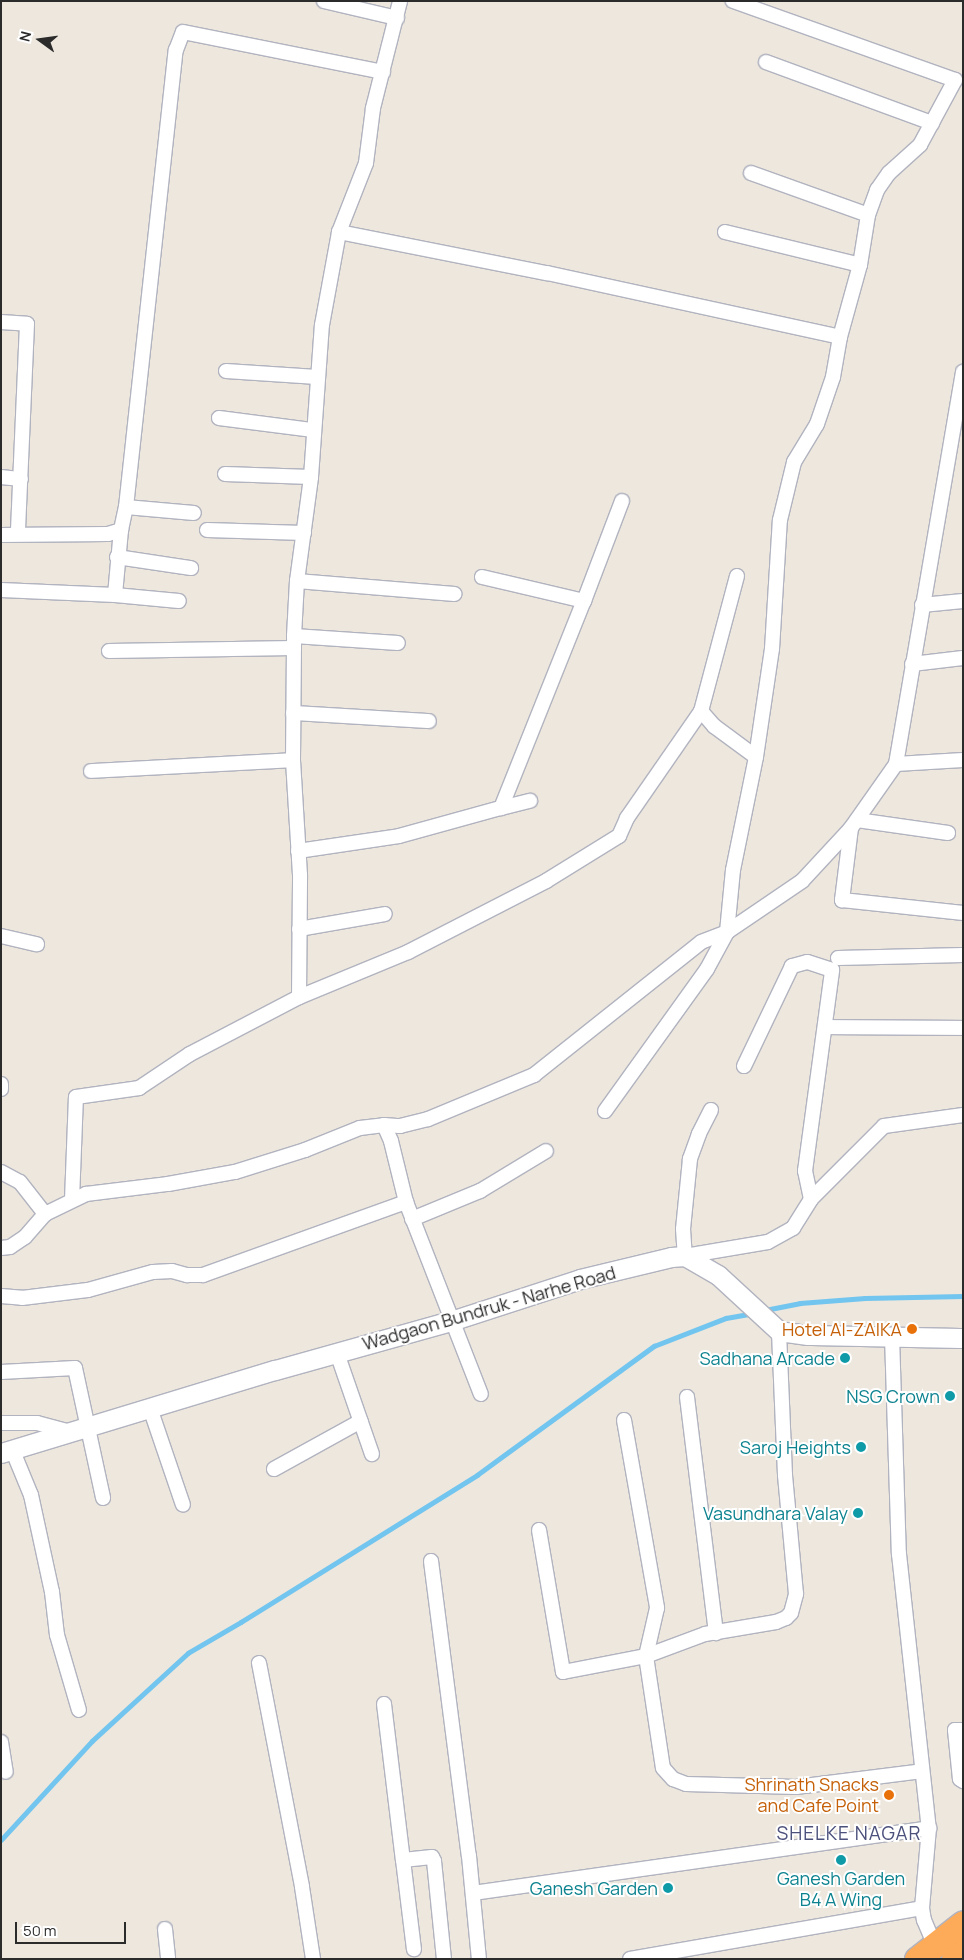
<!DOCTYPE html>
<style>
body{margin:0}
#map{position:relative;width:964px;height:1960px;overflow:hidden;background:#ede7de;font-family:Manrope,sans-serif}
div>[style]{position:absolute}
.stream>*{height:4.5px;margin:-2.25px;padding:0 2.25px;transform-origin:2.25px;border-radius:2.25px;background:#72c5ee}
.roads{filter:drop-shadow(1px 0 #b1b3bf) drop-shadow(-1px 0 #b1b3bf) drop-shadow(0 1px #b1b3bf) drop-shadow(0 -1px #b1b3bf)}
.street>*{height:14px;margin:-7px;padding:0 7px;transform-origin:7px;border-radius:7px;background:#fff}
.secondary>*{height:19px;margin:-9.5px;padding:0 9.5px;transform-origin:9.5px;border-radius:9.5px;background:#fff}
.highway>*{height:25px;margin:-12.5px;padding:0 12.5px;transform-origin:12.5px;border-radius:12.5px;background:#fdaa59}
.dots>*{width:14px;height:14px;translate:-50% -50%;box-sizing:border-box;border:2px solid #fff;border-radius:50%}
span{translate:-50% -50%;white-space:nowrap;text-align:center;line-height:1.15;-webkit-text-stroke:4px #fff;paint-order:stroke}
.street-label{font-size:18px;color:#2b2b2b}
.food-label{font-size:18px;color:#c56008}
.right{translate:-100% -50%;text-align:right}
.culture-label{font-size:18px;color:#0d838f}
.neighbourhood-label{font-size:19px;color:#4c517c;letter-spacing:1px}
.frame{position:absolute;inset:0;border:2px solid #2b2b2b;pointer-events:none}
.north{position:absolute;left:15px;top:15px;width:50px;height:50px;-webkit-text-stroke:4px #fff;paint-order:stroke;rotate:284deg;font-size:14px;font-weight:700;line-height:20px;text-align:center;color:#2b2b2b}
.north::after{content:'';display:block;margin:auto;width:18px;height:22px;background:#2b2b2b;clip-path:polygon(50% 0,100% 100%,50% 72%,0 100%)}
.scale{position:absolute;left:15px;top:1922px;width:111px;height:22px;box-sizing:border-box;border:2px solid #2b2b2b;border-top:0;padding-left:6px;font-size:15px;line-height:18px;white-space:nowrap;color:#2b2b2b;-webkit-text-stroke:4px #fff;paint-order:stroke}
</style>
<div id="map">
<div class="stream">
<i style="left:765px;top:1310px;width:36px;rotate:-11deg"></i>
<i style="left:800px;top:1303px;width:65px;rotate:-4.4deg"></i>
<i style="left:865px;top:1298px;width:98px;rotate:-1.2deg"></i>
<i style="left:1px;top:1840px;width:134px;rotate:-47.4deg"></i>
<i style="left:92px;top:1741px;width:130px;rotate:-42.5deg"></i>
<i style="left:188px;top:1653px;width:61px;rotate:-30.3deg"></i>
<i style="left:241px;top:1622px;width:278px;rotate:-31.9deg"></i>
<i style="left:477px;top:1475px;width:219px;rotate:-36.1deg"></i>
<i style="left:654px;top:1346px;width:77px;rotate:-21.3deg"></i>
<i style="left:726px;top:1318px;width:27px;rotate:-10deg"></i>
</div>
<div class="roads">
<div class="street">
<i style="left:324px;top:1px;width:75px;rotate:13.1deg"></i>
<i style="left:766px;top:62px;width:177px;rotate:20.2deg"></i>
<i style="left:751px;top:173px;width:124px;rotate:19.7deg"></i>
<i style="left:339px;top:232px;width:212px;rotate:11.2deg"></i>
<i style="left:547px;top:273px;width:300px;rotate:12.3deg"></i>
<i style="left:725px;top:232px;width:139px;rotate:13.7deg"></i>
<i style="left:1px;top:322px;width:26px;rotate:4deg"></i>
<i style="left:27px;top:324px;width:210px;rotate:92.5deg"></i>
<i style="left:226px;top:371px;width:91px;rotate:3.8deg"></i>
<i style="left:219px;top:418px;width:95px;rotate:7.3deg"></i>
<i style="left:225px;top:474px;width:86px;rotate:2deg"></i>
<i style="left:1px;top:477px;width:20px;rotate:6deg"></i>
<i style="left:126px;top:507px;width:68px;rotate:5deg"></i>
<i style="left:121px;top:530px;width:65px;rotate:95.3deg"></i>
<i style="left:115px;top:595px;width:64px;rotate:5.4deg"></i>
<i style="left:207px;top:530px;width:97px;rotate:1.8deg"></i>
<i style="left:1px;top:535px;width:107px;rotate:-0.5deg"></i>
<i style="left:108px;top:534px;width:14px;rotate:-17deg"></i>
<i style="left:121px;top:530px;width:24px;rotate:-78deg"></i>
<i style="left:126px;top:507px;width:460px;rotate:-83.8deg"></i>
<i style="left:176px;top:50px;width:19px;rotate:-69deg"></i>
<i style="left:183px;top:32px;width:204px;rotate:11.3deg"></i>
<i style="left:117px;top:557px;width:75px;rotate:8.5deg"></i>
<i style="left:737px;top:576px;width:140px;rotate:104.9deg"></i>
<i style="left:701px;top:711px;width:20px;rotate:49deg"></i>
<i style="left:714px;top:726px;width:52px;rotate:36.4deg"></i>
<i style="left:482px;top:577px;width:105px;rotate:13.2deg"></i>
<i style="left:297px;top:581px;width:158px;rotate:4.7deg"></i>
<i style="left:1px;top:590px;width:114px;rotate:2.5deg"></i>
<i style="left:922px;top:605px;width:41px;rotate:-5.6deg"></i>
<i style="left:294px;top:636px;width:104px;rotate:3.9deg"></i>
<i style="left:109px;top:651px;width:185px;rotate:-0.9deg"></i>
<i style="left:912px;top:664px;width:51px;rotate:-6.7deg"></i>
<i style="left:293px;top:713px;width:136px;rotate:3.4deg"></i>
<i style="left:896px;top:764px;width:67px;rotate:-3.4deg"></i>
<i style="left:91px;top:771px;width:202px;rotate:-3.1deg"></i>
<i style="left:501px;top:808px;width:30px;rotate:-14deg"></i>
<i style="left:857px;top:820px;width:92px;rotate:8.1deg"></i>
<i style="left:851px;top:828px;width:73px;rotate:97.1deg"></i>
<i style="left:842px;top:900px;width:122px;rotate:6.1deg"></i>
<i style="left:298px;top:851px;width:102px;rotate:-8.4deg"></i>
<i style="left:399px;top:836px;width:106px;rotate:-15.4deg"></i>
<i style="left:501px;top:808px;width:223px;rotate:-68.2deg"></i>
<i style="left:584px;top:601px;width:107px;rotate:-69.2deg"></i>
<i style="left:299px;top:929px;width:87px;rotate:-9.9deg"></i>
<i style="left:1px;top:936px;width:37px;rotate:13deg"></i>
<i style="left:838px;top:958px;width:125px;rotate:-1.4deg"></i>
<i style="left:299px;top:997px;width:122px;rotate:-89.5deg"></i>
<i style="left:300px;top:875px;width:115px;rotate:-93.5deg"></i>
<i style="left:293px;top:760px;width:124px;rotate:-89.5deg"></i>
<i style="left:294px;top:636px;width:55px;rotate:-86.9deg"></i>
<i style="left:297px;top:581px;width:105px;rotate:-82.3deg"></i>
<i style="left:311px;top:477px;width:152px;rotate:-85.9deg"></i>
<i style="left:322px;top:325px;width:95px;rotate:-79.6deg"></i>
<i style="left:339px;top:232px;width:74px;rotate:-68.6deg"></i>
<i style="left:366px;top:163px;width:55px;rotate:-82.7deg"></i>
<i style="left:373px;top:108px;width:110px;rotate:-75.8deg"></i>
<i style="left:825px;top:1027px;width:138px;rotate:0.4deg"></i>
<i style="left:1px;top:1084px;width:5px;rotate:90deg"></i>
<i style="left:711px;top:1110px;width:27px;rotate:117deg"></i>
<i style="left:699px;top:1134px;width:27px;rotate:110deg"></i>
<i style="left:690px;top:1159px;width:70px;rotate:95.7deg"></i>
<i style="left:683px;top:1229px;width:27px;rotate:86deg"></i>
<i style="left:685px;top:1256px;width:84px;rotate:-9.6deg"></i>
<i style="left:768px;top:1242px;width:29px;rotate:-29deg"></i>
<i style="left:793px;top:1228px;width:34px;rotate:-58deg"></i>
<i style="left:811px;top:1199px;width:29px;rotate:-102deg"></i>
<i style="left:805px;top:1171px;width:203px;rotate:-82.3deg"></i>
<i style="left:832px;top:970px;width:26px;rotate:-162deg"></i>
<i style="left:807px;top:962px;width:16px;rotate:165deg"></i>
<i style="left:792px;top:966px;width:111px;rotate:115.6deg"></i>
<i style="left:605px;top:1111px;width:175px;rotate:-54.3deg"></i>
<i style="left:707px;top:969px;width:42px;rotate:-61.6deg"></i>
<i style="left:727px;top:932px;width:91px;rotate:-34.2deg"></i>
<i style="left:802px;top:881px;width:72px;rotate:-47.2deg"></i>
<i style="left:851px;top:828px;width:78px;rotate:-54.9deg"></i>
<i style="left:896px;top:764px;width:398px;rotate:-80.3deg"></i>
<i style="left:384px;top:1125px;width:17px;rotate:66deg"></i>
<i style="left:391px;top:1141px;width:63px;rotate:76.2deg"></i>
<i style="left:406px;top:1202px;width:206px;rotate:68.7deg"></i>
<i style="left:1px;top:1172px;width:21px;rotate:28deg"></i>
<i style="left:20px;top:1182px;width:41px;rotate:52deg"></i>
<i style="left:811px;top:1199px;width:103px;rotate:-45deg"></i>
<i style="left:884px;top:1126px;width:80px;rotate:-7.9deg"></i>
<i style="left:72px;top:1200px;width:103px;rotate:-87.8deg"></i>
<i style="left:76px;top:1097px;width:64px;rotate:-8.1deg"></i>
<i style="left:139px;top:1088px;width:61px;rotate:-33.7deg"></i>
<i style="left:190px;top:1054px;width:123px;rotate:-27.6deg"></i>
<i style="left:299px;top:997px;width:118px;rotate:-22.4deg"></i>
<i style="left:408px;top:952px;width:155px;rotate:-27.2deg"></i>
<i style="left:546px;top:881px;width:86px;rotate:-31.7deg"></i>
<i style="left:619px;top:836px;width:20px;rotate:-66deg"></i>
<i style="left:627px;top:818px;width:130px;rotate:-55.3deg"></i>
<i style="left:412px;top:1219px;width:74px;rotate:-22.4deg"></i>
<i style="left:480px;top:1191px;width:77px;rotate:-31.2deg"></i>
<i style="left:1px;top:1248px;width:9px;rotate:-6deg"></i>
<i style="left:10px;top:1247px;width:18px;rotate:-34deg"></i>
<i style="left:25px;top:1237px;width:30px;rotate:-49deg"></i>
<i style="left:45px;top:1214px;width:46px;rotate:-26deg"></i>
<i style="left:86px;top:1194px;width:83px;rotate:-7deg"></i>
<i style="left:168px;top:1184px;width:68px;rotate:-10.2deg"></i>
<i style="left:235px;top:1172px;width:73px;rotate:-17.4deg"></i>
<i style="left:305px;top:1150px;width:59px;rotate:-21.8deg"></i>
<i style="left:360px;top:1128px;width:24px;rotate:-7deg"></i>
<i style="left:384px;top:1125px;width:16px;rotate:4deg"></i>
<i style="left:400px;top:1126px;width:29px;rotate:-14deg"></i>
<i style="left:428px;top:1119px;width:115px;rotate:-22.5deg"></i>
<i style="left:534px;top:1075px;width:213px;rotate:-38.5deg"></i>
<i style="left:701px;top:942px;width:28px;rotate:-21deg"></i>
<i style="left:727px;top:932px;width:62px;rotate:-84.5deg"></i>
<i style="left:733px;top:870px;width:115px;rotate:-78.5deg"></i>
<i style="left:756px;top:757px;width:109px;rotate:-81.6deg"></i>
<i style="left:772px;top:649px;width:129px;rotate:-86.5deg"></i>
<i style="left:780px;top:520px;width:60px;rotate:-76.4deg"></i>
<i style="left:794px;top:462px;width:44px;rotate:-58.8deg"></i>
<i style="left:817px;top:424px;width:50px;rotate:-71.2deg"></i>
<i style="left:833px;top:377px;width:41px;rotate:-80.1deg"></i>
<i style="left:840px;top:337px;width:75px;rotate:-74.5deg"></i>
<i style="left:860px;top:265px;width:51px;rotate:-80.9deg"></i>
<i style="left:868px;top:215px;width:27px;rotate:-70deg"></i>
<i style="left:877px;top:190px;width:21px;rotate:-55deg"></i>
<i style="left:889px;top:173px;width:42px;rotate:-42.1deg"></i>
<i style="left:920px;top:145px;width:74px;rotate:-61.7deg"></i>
<i style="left:955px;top:80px;width:236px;rotate:-160.4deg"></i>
<i style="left:1px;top:1296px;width:21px;rotate:5deg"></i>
<i style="left:22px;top:1298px;width:66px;rotate:-6.9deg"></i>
<i style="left:88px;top:1290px;width:67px;rotate:-15.5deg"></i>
<i style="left:153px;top:1272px;width:19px;rotate:-3deg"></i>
<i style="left:172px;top:1271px;width:16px;rotate:15deg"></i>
<i style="left:187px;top:1275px;width:16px"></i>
<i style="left:203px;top:1275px;width:216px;rotate:-19.8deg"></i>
<i style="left:892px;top:1336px;width:218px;rotate:88.2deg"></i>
<i style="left:899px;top:1554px;width:276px;rotate:83.8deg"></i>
<i style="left:929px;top:1828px;width:80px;rotate:95deg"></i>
<i style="left:922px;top:1908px;width:12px;rotate:81deg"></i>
<i style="left:924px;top:1920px;width:26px;rotate:67deg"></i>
<i style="left:337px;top:1353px;width:107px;rotate:70.9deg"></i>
<i style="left:1px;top:1372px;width:74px;rotate:-3.1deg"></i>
<i style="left:75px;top:1368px;width:133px;rotate:77.8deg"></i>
<i style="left:687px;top:1397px;width:238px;rotate:83deg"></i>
<i style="left:150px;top:1408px;width:102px;rotate:71.2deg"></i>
<i style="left:624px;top:1420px;width:191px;rotate:80deg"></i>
<i style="left:657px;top:1608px;width:49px;rotate:102.9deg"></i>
<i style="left:646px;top:1656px;width:113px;rotate:81.4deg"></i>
<i style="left:663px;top:1768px;width:15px;rotate:48deg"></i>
<i style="left:673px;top:1779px;width:14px;rotate:21deg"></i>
<i style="left:686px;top:1784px;width:110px;rotate:1.6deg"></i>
<i style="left:796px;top:1787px;width:127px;rotate:-7.2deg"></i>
<i style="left:1px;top:1423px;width:36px"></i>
<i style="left:37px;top:1423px;width:35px;rotate:15deg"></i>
<i style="left:12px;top:1449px;width:50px;rotate:67.6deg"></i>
<i style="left:31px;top:1495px;width:99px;rotate:77.8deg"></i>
<i style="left:52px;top:1592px;width:43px;rotate:83.4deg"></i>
<i style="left:57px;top:1635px;width:78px;rotate:73.7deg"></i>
<i style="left:274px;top:1469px;width:99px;rotate:-28.9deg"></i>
<i style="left:539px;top:1530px;width:144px;rotate:80.4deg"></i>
<i style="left:563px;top:1672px;width:85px;rotate:-10.9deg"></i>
<i style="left:646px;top:1656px;width:63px;rotate:-20.4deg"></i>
<i style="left:705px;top:1634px;width:72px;rotate:-9.6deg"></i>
<i style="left:776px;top:1622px;width:11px;rotate:-22deg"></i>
<i style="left:786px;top:1618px;width:7px;rotate:-45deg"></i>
<i style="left:791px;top:1613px;width:20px;rotate:-75deg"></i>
<i style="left:796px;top:1594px;width:120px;rotate:-95.3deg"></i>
<i style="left:785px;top:1475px;width:144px;rotate:-92.4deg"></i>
<i style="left:431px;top:1561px;width:297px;rotate:82.7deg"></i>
<i style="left:469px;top:1856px;width:103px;rotate:84.5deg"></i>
<i style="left:259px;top:1663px;width:228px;rotate:79.1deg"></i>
<i style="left:302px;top:1887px;width:73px;rotate:81.3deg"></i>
<i style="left:384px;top:1704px;width:157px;rotate:83.1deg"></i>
<i style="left:403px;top:1860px;width:29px;rotate:-6deg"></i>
<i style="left:432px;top:1857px;width:4px;rotate:63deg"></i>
<i style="left:434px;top:1861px;width:99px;rotate:84.2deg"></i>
<i style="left:963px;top:1730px;width:8px;rotate:180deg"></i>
<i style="left:955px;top:1730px;width:49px;rotate:84.2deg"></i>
<i style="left:960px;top:1779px;width:4px;rotate:34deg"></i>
<i style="left:1px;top:1742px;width:30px;rotate:81deg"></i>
<i style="left:403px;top:1860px;width:90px;rotate:83deg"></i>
<i style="left:473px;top:1893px;width:461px;rotate:-8.1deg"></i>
<i style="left:165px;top:1929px;width:30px;rotate:84deg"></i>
<i style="left:630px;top:1959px;width:296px;rotate:-9.9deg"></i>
</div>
<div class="secondary">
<i style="left:1px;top:1453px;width:286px;rotate:-16.9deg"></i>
<i style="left:275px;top:1370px;width:183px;rotate:-15.6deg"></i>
<i style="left:451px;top:1321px;width:136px;rotate:-18deg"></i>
<i style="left:580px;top:1279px;width:94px;rotate:-13.6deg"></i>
<i style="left:671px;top:1257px;width:14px;rotate:-4deg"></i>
<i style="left:685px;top:1256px;width:38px;rotate:30deg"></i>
<i style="left:718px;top:1275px;width:83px;rotate:42.6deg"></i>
<i style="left:779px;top:1331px;width:29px;rotate:8deg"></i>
<i style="left:808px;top:1335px;width:155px;rotate:1.1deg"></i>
</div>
<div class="highway">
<i style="left:917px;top:1959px;width:58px;rotate:-38deg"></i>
<i style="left:954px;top:1959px;width:11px;rotate:-38deg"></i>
</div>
</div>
<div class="dots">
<i style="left:912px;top:1329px;background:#e8710a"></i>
<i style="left:845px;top:1358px;background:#0f9aa8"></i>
<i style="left:950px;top:1396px;background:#0f9aa8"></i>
<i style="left:861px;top:1447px;background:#0f9aa8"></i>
<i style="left:858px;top:1513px;background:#0f9aa8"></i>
<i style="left:889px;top:1795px;background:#e8710a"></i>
<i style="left:841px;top:1860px;background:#0f9aa8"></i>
<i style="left:668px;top:1888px;background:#0f9aa8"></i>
</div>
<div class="street-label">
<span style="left:489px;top:1308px;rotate:-16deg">Wadgaon Bundruk - Narhe Road</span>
</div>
<div class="food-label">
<span class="right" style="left:902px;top:1329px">Hotel Al-ZAIKA</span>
<span class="right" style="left:879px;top:1795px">Shrinath Snacks<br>and Cafe Point</span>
</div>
<div class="culture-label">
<span class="right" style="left:835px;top:1358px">Sadhana Arcade</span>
<span class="right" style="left:940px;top:1396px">NSG Crown</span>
<span class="right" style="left:851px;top:1447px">Saroj Heights</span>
<span class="right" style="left:848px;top:1513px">Vasundhara Valay</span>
<span style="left:841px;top:1889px">Ganesh Garden<br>B4 A Wing</span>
<span class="right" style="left:658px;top:1888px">Ganesh Garden</span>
</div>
<div class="neighbourhood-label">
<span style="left:849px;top:1834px">SHELKE NAGAR</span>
</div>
<div class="frame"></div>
<div class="north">N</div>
<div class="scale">50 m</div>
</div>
